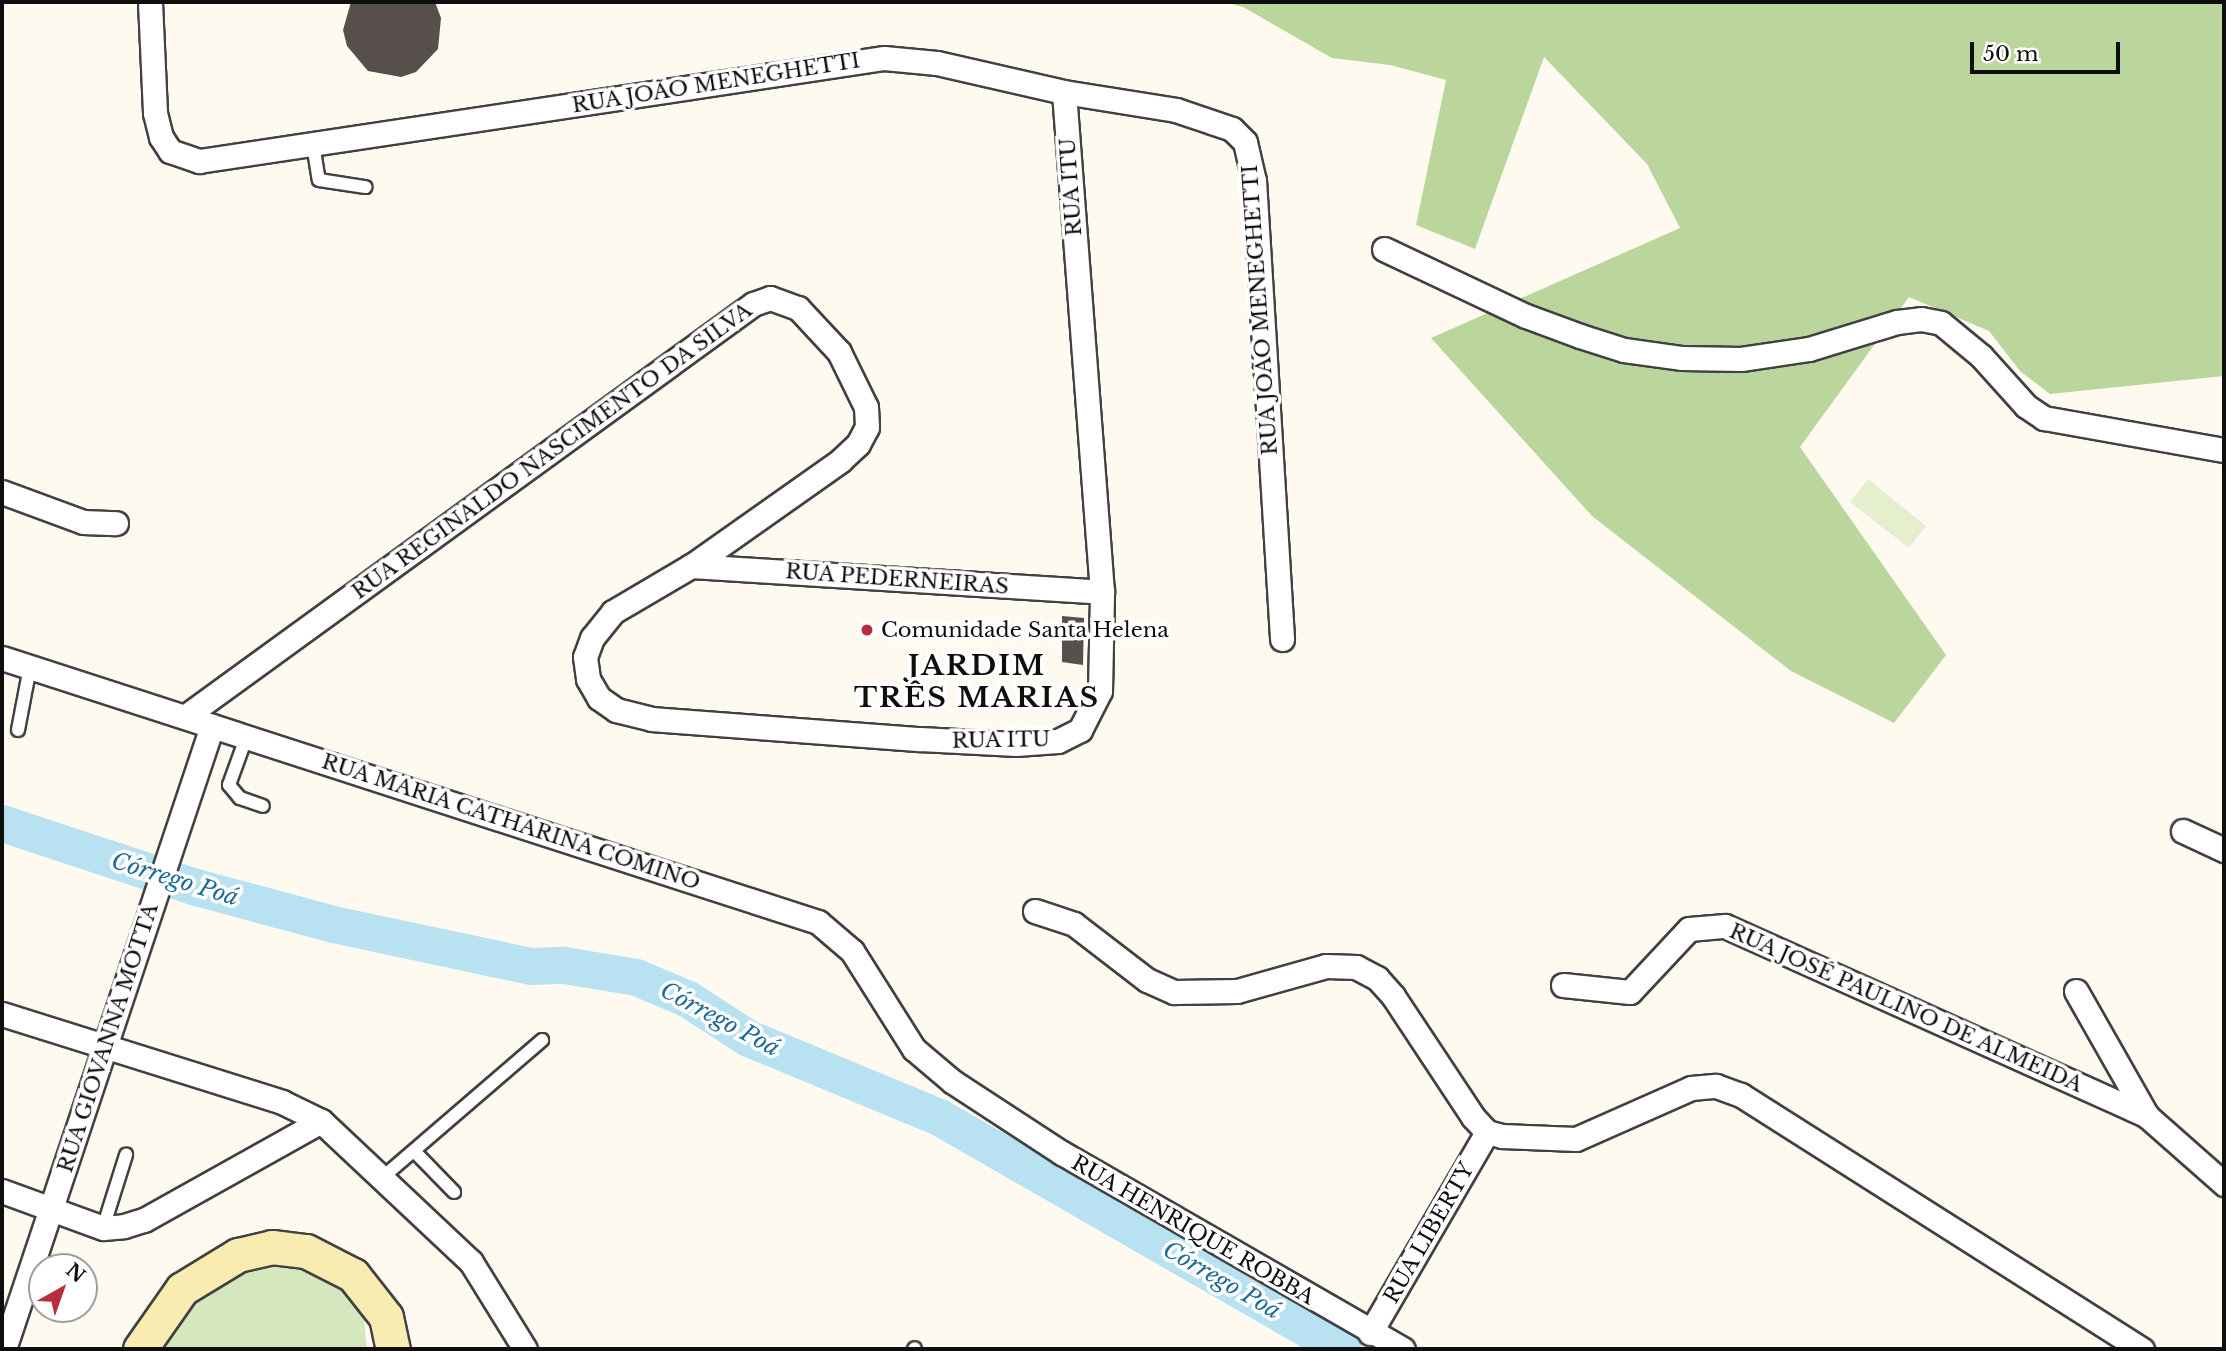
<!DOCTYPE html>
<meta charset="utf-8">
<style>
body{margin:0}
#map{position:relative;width:2226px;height:1351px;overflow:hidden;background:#fefaf0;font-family:"Libre Baskerville",serif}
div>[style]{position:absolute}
.green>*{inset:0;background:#d5e7bc}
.forest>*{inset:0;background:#bad69c}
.pitch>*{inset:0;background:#e5eecd}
.river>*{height:37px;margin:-18.5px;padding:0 18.5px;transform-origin:18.5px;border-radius:18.5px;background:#b8e1f2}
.building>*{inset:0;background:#564f4b}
.roads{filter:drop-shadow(2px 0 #414141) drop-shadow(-2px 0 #414141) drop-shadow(0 2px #414141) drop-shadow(0 -2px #414141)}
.service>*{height:12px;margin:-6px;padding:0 6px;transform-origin:6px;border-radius:6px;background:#fff}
.minor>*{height:23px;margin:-11.5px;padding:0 11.5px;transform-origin:11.5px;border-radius:11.5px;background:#fff}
.secondary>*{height:33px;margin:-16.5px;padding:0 16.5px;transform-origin:16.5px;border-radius:16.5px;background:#f9ecb0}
.dots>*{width:19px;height:19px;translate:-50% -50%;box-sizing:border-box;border:4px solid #fff;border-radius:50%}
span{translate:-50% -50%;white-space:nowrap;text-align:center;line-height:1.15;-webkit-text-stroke:7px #fff;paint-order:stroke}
.street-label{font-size:21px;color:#0e0e0e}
.poi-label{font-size:21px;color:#0e0e0e}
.left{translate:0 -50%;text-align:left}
.water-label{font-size:23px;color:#1f6c98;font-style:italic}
.district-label{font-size:28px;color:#0e0e0e;font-weight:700;letter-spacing:2px}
.frame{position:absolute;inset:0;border:4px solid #0e0e0e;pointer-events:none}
.north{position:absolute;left:28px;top:1253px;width:70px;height:70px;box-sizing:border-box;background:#fff;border:2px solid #9f9f9f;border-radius:50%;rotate:40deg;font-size:19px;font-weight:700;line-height:28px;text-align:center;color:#0e0e0e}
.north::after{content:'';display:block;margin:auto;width:24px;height:32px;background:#b52f3f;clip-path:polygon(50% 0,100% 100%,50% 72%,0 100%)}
.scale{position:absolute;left:1970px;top:42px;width:150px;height:32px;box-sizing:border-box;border:4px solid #0e0e0e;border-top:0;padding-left:9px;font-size:21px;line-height:24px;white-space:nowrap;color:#0e0e0e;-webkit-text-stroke:5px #fff;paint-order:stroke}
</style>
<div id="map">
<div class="green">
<i style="clip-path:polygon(293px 1257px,349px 1292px,364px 1320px,367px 1349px,159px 1349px,197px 1298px,249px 1264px)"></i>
</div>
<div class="forest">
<i style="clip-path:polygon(1224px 2px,2224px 2px,2224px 376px,2050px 394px,2020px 371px,1989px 331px,1909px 297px,1800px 447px,1946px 655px,1894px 723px,1791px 671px,1592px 516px,1431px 338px,1680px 228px,1647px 164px,1544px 57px,1475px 249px,1416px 225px,1446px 80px,1390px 65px,1332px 58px,1243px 7px)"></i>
</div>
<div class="pitch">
<i style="clip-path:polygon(1868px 479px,1926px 526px,1909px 548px,1850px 502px)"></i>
</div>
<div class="river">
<i style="left:2px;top:823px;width:204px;rotate:18.3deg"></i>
<i style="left:196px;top:887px;width:142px;rotate:15.1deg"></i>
<i style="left:333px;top:924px;width:202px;rotate:12deg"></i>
<i style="left:531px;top:966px;width:33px;rotate:-2deg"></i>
<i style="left:564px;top:965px;width:73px;rotate:9.5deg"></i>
<i style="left:636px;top:977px;width:56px;rotate:22.9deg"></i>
<i style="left:688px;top:999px;width:72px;rotate:33deg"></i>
<i style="left:748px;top:1038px;width:207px;rotate:22.5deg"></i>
<i style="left:939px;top:1117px;width:466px;rotate:29.9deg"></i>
</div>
<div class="building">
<i style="clip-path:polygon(351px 2px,435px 2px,441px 18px,438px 49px,416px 72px,401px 77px,368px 71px,347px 46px,343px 30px)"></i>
<i style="clip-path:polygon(1062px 616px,1084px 618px,1083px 665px,1062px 662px)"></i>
</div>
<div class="roads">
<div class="service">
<i style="left:313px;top:144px;width:36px;rotate:81deg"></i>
<i style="left:319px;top:180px;width:47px;rotate:8.7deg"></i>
<i style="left:18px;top:730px;width:64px;rotate:-79.2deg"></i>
<i style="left:246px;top:738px;width:50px;rotate:109.9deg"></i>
<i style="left:229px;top:785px;width:17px;rotate:50deg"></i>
<i style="left:240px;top:798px;width:24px;rotate:19deg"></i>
<i style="left:415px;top:1152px;width:56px;rotate:45.7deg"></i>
<i style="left:383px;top:1177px;width:210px;rotate:-40.7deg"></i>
<i style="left:103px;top:1228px;width:77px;rotate:-72.5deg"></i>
<i style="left:914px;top:1349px;width:1px;rotate:-45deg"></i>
</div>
<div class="minor">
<i style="left:150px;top:2px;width:111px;rotate:87.4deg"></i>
<i style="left:155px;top:113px;width:25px;rotate:76deg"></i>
<i style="left:161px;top:137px;width:17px;rotate:57deg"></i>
<i style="left:170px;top:151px;width:31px;rotate:19deg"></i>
<i style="left:199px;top:161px;width:693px;rotate:-8.55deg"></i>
<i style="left:884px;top:58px;width:53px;rotate:5.4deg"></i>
<i style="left:937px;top:63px;width:130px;rotate:12.9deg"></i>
<i style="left:1064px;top:92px;width:113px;rotate:9.1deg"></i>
<i style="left:1176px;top:110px;width:59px;rotate:18.7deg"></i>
<i style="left:1232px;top:129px;width:18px;rotate:45deg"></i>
<i style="left:1245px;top:142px;width:39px;rotate:77deg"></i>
<i style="left:1254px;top:180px;width:460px;rotate:86.5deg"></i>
<i style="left:1384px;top:249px;width:157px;rotate:25.3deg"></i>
<i style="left:1526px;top:316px;width:58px;rotate:20.3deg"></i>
<i style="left:1580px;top:336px;width:46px;rotate:17.7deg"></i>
<i style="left:1624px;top:350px;width:59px;rotate:7.9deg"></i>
<i style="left:1682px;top:358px;width:59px;rotate:1deg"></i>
<i style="left:1741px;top:359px;width:69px;rotate:-8.4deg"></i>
<i style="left:1809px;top:349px;width:92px;rotate:-17.1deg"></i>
<i style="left:1897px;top:322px;width:24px;rotate:-7deg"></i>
<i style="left:1921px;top:319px;width:20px;rotate:11deg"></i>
<i style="left:1941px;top:323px;width:52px;rotate:39.5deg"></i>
<i style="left:1981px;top:356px;width:67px;rotate:48deg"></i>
<i style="left:2026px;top:406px;width:22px;rotate:34deg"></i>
<i style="left:2044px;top:418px;width:183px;rotate:10.1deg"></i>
<i style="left:2px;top:492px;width:86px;rotate:20.3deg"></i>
<i style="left:83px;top:522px;width:33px;rotate:2deg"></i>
<i style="left:691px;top:566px;width:412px;rotate:3.6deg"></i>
<i style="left:2px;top:658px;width:858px;rotate:17.93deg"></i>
<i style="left:818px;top:922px;width:45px;rotate:40.5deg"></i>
<i style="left:852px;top:951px;width:116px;rotate:57.7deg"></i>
<i style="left:914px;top:1049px;width:51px;rotate:40.2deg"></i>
<i style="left:953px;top:1082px;width:130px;rotate:33.1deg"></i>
<i style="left:1062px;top:1153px;width:393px;rotate:29.9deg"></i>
<i style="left:186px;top:716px;width:701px;rotate:-36deg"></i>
<i style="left:753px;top:304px;width:18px;rotate:-19deg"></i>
<i style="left:770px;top:298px;width:30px;rotate:20deg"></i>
<i style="left:798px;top:308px;width:60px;rotate:47deg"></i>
<i style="left:839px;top:352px;width:61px;rotate:63.9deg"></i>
<i style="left:866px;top:407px;width:20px;rotate:87deg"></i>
<i style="left:867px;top:427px;width:19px;rotate:118deg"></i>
<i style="left:858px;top:444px;width:25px;rotate:137deg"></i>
<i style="left:840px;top:461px;width:182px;rotate:144.8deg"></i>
<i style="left:691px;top:566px;width:91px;rotate:149.5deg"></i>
<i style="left:613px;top:612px;width:33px;rotate:129deg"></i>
<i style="left:592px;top:638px;width:20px;rotate:110deg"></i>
<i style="left:585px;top:657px;width:22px;rotate:82deg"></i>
<i style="left:588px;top:679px;width:22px;rotate:60deg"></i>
<i style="left:599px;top:698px;width:21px;rotate:35deg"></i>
<i style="left:616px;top:710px;width:36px;rotate:14deg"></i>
<i style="left:651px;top:719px;width:270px;rotate:4.3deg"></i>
<i style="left:920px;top:739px;width:96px;rotate:3deg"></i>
<i style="left:1016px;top:744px;width:42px;rotate:-4.1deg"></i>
<i style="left:1058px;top:741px;width:25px;rotate:-27deg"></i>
<i style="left:1080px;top:730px;width:44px;rotate:-62.9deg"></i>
<i style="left:1100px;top:691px;width:99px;rotate:-88.8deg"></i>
<i style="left:1102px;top:592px;width:501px;rotate:-94.35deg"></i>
<i style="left:2183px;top:831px;width:45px;rotate:24.9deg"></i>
<i style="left:1035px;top:911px;width:41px;rotate:18.4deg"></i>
<i style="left:1074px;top:924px;width:92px;rotate:37.5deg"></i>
<i style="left:1147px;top:980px;width:30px;rotate:24deg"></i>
<i style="left:1174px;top:992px;width:63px;rotate:-0.9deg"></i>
<i style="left:1237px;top:991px;width:92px;rotate:-15.7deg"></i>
<i style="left:1326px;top:966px;width:30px;rotate:2deg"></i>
<i style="left:1356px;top:967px;width:24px;rotate:28deg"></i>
<i style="left:1377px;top:978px;width:24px;rotate:48deg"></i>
<i style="left:1393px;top:996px;width:145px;rotate:56.5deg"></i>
<i style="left:1473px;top:1117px;width:21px;rotate:47deg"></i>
<i style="left:1487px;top:1132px;width:16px;rotate:15deg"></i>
<i style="left:1502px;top:1136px;width:74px;rotate:2.3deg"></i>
<i style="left:1576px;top:1139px;width:126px;rotate:-23.9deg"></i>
<i style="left:1691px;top:1088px;width:25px;rotate:-5deg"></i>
<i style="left:1716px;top:1086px;width:27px;rotate:20deg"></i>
<i style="left:1741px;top:1095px;width:475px;rotate:32.4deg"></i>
<i style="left:1563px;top:985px;width:67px;rotate:6deg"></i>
<i style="left:1630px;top:992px;width:86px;rotate:-46.9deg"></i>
<i style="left:1689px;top:929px;width:36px;rotate:-5deg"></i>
<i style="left:1725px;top:926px;width:463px;rotate:24.2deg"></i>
<i style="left:2076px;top:991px;width:144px;rotate:60.4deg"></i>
<i style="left:2147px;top:1116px;width:103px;rotate:41.4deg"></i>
<i style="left:2px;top:1014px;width:294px;rotate:17.4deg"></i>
<i style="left:282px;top:1102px;width:43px;rotate:26deg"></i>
<i style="left:321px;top:1121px;width:206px;rotate:43.2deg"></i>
<i style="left:471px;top:1262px;width:102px;rotate:58.2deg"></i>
<i style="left:2px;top:1191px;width:108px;rotate:20.1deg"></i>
<i style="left:103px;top:1228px;width:21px;rotate:-5deg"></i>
<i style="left:124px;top:1226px;width:21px;rotate:-17deg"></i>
<i style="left:144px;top:1220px;width:203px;rotate:-29.2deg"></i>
<i style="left:1370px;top:1333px;width:233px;rotate:-59.8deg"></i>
<i style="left:4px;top:1349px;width:657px;rotate:-71.54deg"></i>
</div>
<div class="secondary">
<i style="left:140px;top:1349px;width:73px;rotate:-55deg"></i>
<i style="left:182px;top:1289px;width:66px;rotate:-31.3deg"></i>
<i style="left:238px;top:1255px;width:35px;rotate:-13deg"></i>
<i style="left:272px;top:1247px;width:34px;rotate:7deg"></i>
<i style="left:306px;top:1251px;width:53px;rotate:27.1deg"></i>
<i style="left:353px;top:1275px;width:53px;rotate:51.8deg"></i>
<i style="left:386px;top:1317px;width:33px;rotate:78deg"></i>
</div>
</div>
<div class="dots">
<i style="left:867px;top:630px;background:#b52f3f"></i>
</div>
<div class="street-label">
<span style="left:716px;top:83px;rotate:-9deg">RUA JOÃO MENEGHETTI</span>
<span style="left:1071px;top:187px;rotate:-94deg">RUA ITU</span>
<span style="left:1260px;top:310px;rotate:-94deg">RUA JOÃO MENEGHETTI</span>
<span style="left:552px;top:451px;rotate:-36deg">RUA REGINALDO NASCIMENTO DA SILVA</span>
<span style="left:897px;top:579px;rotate:4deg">RUA PEDERNEIRAS</span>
<span style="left:1001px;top:740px;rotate:-1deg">RUA ITU</span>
<span style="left:511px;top:822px;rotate:18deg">RUA MARIA CATHARINA COMINO</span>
<span style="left:1906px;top:1008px;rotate:24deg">RUA JOSÉ PAULINO DE ALMEIDA</span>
<span style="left:108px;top:1038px;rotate:-72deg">RUA GIOVANNA MOTTA</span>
<span style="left:1193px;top:1230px;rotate:30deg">RUA HENRIQUE ROBBA</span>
<span style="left:1429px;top:1233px;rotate:-60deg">RUA LIBERTY</span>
</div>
<div class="poi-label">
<span class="left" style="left:881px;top:630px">Comunidade Santa Helena</span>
</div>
<div class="water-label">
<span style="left:175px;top:879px;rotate:17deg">Córrego Poá</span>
<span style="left:720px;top:1019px;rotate:28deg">Córrego Poá</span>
<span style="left:1222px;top:1280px;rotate:30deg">Córrego Poá</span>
</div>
<div class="district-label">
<span style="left:977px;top:682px">JARDIM<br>TRÊS MARIAS</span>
</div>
<div class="frame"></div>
<div class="north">N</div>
<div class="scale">50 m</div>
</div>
